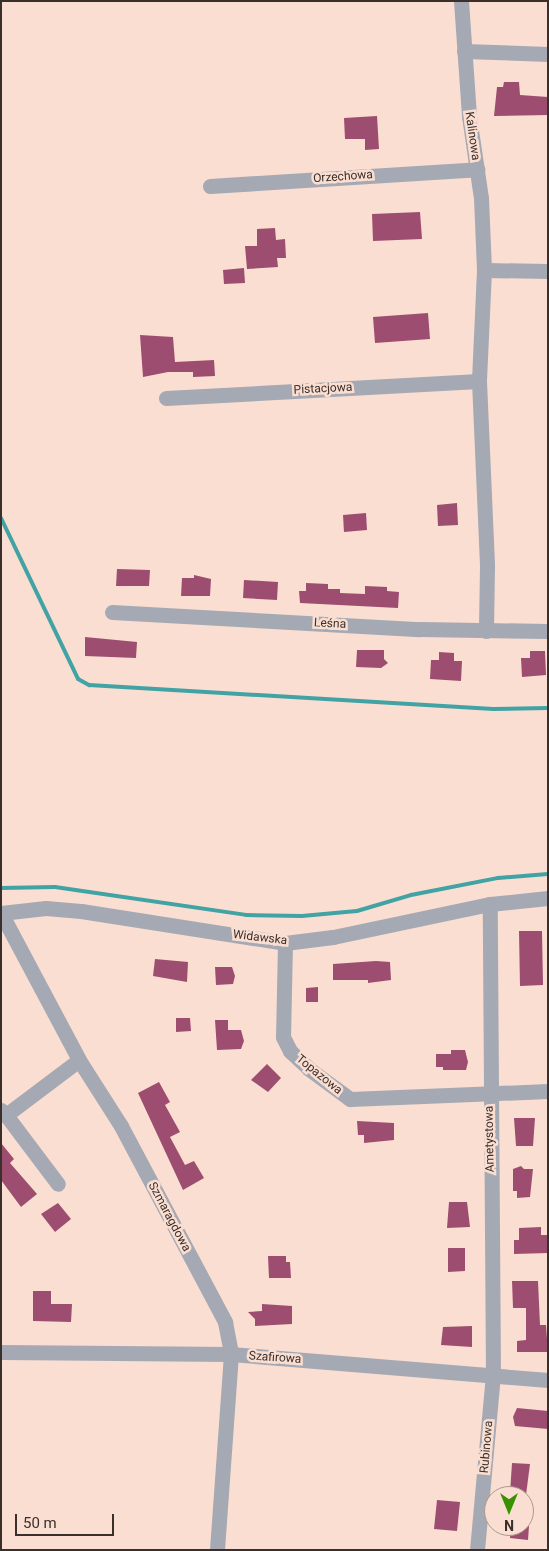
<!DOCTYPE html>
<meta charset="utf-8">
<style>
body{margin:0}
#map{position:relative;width:549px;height:1551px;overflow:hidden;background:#faded1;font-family:Roboto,sans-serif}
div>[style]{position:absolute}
.stream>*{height:4px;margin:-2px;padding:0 2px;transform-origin:2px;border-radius:2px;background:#41a3a4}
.building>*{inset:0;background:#9d4d70}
.minor>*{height:15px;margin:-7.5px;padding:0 7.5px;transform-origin:7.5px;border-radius:7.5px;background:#a5a9b4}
span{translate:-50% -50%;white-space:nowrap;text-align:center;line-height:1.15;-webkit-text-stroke:5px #faded1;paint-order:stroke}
.street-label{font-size:12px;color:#3a2f2a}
.frame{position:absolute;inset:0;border:2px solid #3a2f2a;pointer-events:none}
.north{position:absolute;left:484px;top:1486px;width:50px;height:50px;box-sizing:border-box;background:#faded1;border:1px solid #ad988e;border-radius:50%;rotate:180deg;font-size:14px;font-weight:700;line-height:20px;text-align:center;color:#3a2f2a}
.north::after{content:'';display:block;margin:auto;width:18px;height:22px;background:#3a9100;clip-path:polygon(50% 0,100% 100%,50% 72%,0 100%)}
.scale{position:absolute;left:15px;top:1514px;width:99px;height:22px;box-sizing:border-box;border:2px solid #3a2f2a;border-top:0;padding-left:6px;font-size:15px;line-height:18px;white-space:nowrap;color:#3a2f2a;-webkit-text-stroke:4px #faded1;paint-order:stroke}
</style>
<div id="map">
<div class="stream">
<i style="left:1px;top:518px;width:178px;rotate:64.4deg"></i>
<i style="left:78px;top:679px;width:13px;rotate:29deg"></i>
<i style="left:89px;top:685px;width:405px;rotate:3.4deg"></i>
<i style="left:493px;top:709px;width:55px;rotate:-1deg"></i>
<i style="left:1px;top:888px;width:54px;rotate:-1.1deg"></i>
<i style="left:55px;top:887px;width:193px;rotate:8.3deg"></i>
<i style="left:246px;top:915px;width:56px;rotate:1deg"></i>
<i style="left:302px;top:916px;width:55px;rotate:-5.2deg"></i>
<i style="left:357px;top:911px;width:56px;rotate:-16.5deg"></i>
<i style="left:411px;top:895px;width:89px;rotate:-11.1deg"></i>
<i style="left:498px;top:878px;width:50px;rotate:-4.6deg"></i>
</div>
<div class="building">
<i style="clip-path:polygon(504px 82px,519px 82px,520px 95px,548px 97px,548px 115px,494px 116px,497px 87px,503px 87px)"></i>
<i style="clip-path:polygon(377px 116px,379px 149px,365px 150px,365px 139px,345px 139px,344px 118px)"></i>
<i style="clip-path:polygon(420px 212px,422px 239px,373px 241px,372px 214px)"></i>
<i style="clip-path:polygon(275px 228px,276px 240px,285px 239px,286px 258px,277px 258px,278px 267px,247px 269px,245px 246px,257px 246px,257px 229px)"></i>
<i style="clip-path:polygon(244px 268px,245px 283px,224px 284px,223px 270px)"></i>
<i style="clip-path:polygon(428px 313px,430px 339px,375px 343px,373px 317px)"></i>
<i style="clip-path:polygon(140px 335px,173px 337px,175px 362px,214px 360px,215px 376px,193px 377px,193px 372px,168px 372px,143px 377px)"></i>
<i style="clip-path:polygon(457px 503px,458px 525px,438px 526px,437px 505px)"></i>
<i style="clip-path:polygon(366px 513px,367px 530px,344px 532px,343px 515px)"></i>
<i style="clip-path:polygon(117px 569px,150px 570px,149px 586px,116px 586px)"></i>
<i style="clip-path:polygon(194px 575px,211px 579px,210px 596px,181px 596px,182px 578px,194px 578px)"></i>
<i style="clip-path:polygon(244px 580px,278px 582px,277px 600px,243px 598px)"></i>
<i style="clip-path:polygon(306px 583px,328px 584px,328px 589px,340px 589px,340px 593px,365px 594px,365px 586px,387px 587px,387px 591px,399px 592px,398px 608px,300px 603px,299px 591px,306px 591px)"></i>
<i style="clip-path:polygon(85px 637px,137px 642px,136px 658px,85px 656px)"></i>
<i style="clip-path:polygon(357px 650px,384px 650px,384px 659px,388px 663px,381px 668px,356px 667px)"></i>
<i style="clip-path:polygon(530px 651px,545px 651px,546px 675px,522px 677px,521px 658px,530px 658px)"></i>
<i style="clip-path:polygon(439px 652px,454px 653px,454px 661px,462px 661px,461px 681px,430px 679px,431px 660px,439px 660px)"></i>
<i style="clip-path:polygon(519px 931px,542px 931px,543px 985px,520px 986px)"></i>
<i style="clip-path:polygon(155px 959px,188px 962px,187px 982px,153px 976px)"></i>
<i style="clip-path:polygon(376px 961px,390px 962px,391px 980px,368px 983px,368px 980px,333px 980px,333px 964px)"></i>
<i style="clip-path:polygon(215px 967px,232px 967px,235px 976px,233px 984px,216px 985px)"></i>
<i style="clip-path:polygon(318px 987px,318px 1002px,306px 1002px,306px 988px)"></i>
<i style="clip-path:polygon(176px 1018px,190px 1018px,191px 1031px,176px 1032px)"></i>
<i style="clip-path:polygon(215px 1020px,228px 1020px,228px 1030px,241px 1030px,244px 1041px,241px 1049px,217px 1050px)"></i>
<i style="clip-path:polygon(451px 1050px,465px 1050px,468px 1062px,466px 1070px,443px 1070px,443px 1067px,436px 1067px,436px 1054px,451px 1054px)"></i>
<i style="clip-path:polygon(267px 1064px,281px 1078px,268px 1092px,251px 1080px)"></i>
<i style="clip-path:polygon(159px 1082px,170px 1102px,165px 1105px,180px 1132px,170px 1137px,185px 1165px,194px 1161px,204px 1178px,183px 1190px,138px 1093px)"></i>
<i style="clip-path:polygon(514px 1118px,535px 1118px,533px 1146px,516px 1146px)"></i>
<i style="clip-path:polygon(357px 1121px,394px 1123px,394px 1140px,364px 1143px,364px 1135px,358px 1135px)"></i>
<i style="clip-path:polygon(1px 1143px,14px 1159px,10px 1163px,37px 1194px,21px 1207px,1px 1180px)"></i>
<i style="clip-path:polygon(521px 1166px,524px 1169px,533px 1169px,530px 1197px,517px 1198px,517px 1191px,513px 1191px,513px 1169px)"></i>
<i style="clip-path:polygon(449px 1202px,467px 1202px,470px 1227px,447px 1228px)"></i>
<i style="clip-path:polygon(58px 1203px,71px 1219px,55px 1232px,41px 1214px)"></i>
<i style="clip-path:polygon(541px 1227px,541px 1235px,548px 1235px,548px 1253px,514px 1254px,514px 1240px,519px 1240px,519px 1228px)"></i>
<i style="clip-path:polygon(448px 1248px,465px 1248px,465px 1271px,448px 1272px)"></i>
<i style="clip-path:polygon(268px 1256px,286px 1256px,286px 1262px,290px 1262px,291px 1278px,269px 1278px)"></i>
<i style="clip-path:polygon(512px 1281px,538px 1281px,540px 1325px,546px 1325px,548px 1352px,517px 1352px,517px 1341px,526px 1340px,526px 1308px,513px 1308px)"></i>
<i style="clip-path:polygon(33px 1291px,51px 1291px,51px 1304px,72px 1304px,71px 1322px,33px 1321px)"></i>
<i style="clip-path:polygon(262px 1304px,292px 1306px,292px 1324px,255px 1326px,255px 1319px,248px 1312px,262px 1311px)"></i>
<i style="clip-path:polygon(472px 1326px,472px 1347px,441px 1345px,443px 1327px)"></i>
<i style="clip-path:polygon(517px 1408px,548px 1411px,548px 1429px,515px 1426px,513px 1417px)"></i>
<i style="clip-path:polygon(512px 1463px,530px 1464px,526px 1495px,510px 1493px)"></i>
<i style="clip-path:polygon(437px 1500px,460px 1502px,457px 1531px,434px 1529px)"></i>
<i style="clip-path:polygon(511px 1526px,529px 1526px,528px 1540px,510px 1538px)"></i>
</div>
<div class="minor">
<i style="left:461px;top:1px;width:115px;rotate:86deg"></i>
<i style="left:469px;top:116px;width:83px;rotate:81.7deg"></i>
<i style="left:481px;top:198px;width:72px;rotate:87.6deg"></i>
<i style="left:484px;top:270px;width:111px;rotate:92.6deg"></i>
<i style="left:479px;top:381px;width:185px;rotate:87.5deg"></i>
<i style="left:487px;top:566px;width:65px;rotate:90.9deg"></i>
<i style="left:464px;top:51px;width:84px;rotate:2deg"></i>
<i style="left:210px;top:186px;width:268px;rotate:-3.6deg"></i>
<i style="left:484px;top:270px;width:64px;rotate:0.9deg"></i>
<i style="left:166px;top:398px;width:313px;rotate:-3.1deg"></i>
<i style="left:112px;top:612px;width:308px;rotate:3.2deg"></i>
<i style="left:420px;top:629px;width:128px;rotate:0.9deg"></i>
<i style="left:1px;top:913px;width:166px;rotate:62deg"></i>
<i style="left:79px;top:1060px;width:78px;rotate:57.5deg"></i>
<i style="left:121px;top:1126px;width:222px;rotate:62deg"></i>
<i style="left:225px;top:1322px;width:33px;rotate:79deg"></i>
<i style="left:231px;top:1354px;width:196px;rotate:94.1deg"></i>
<i style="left:1px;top:913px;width:45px;rotate:-6.3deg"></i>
<i style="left:46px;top:908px;width:35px;rotate:5deg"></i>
<i style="left:81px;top:911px;width:206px;rotate:8.9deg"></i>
<i style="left:285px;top:943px;width:48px;rotate:-7.1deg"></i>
<i style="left:333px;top:937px;width:160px;rotate:-11.9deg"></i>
<i style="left:490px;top:904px;width:58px;rotate:-5.9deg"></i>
<i style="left:285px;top:943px;width:94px;rotate:91.2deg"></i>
<i style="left:283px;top:1037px;width:16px;rotate:63deg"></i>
<i style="left:290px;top:1051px;width:26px;rotate:43deg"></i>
<i style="left:309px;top:1069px;width:51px;rotate:36.2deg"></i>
<i style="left:350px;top:1099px;width:198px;rotate:-2.3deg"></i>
<i style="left:1px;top:1110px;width:7px;rotate:45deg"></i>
<i style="left:6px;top:1115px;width:91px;rotate:-37deg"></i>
<i style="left:6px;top:1115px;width:86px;rotate:53deg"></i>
<i style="left:1px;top:1352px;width:230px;rotate:0.5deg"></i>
<i style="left:231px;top:1354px;width:318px;rotate:4.7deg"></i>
<i style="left:477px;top:1550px;width:177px;rotate:-84.8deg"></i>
<i style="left:493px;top:1374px;width:470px;rotate:-90.4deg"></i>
</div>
<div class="street-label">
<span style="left:472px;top:136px;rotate:82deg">Kalinowa</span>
<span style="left:343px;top:177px;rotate:-4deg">Orzechowa</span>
<span style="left:323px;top:389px;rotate:-3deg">Pistacjowa</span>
<span style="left:330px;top:624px;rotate:3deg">Leśna</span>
<span style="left:260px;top:938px;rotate:7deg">Widawska</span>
<span style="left:319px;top:1075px;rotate:39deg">Topazowa</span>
<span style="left:490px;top:1139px;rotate:-91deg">Ametystowa</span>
<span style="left:169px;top:1217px;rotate:62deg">Szmaragdowa</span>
<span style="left:275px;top:1358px;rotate:4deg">Szafirowa</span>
<span style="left:487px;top:1447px;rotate:-85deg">Rubinowa</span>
</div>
<div class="frame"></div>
<div class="north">N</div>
<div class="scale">50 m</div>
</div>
